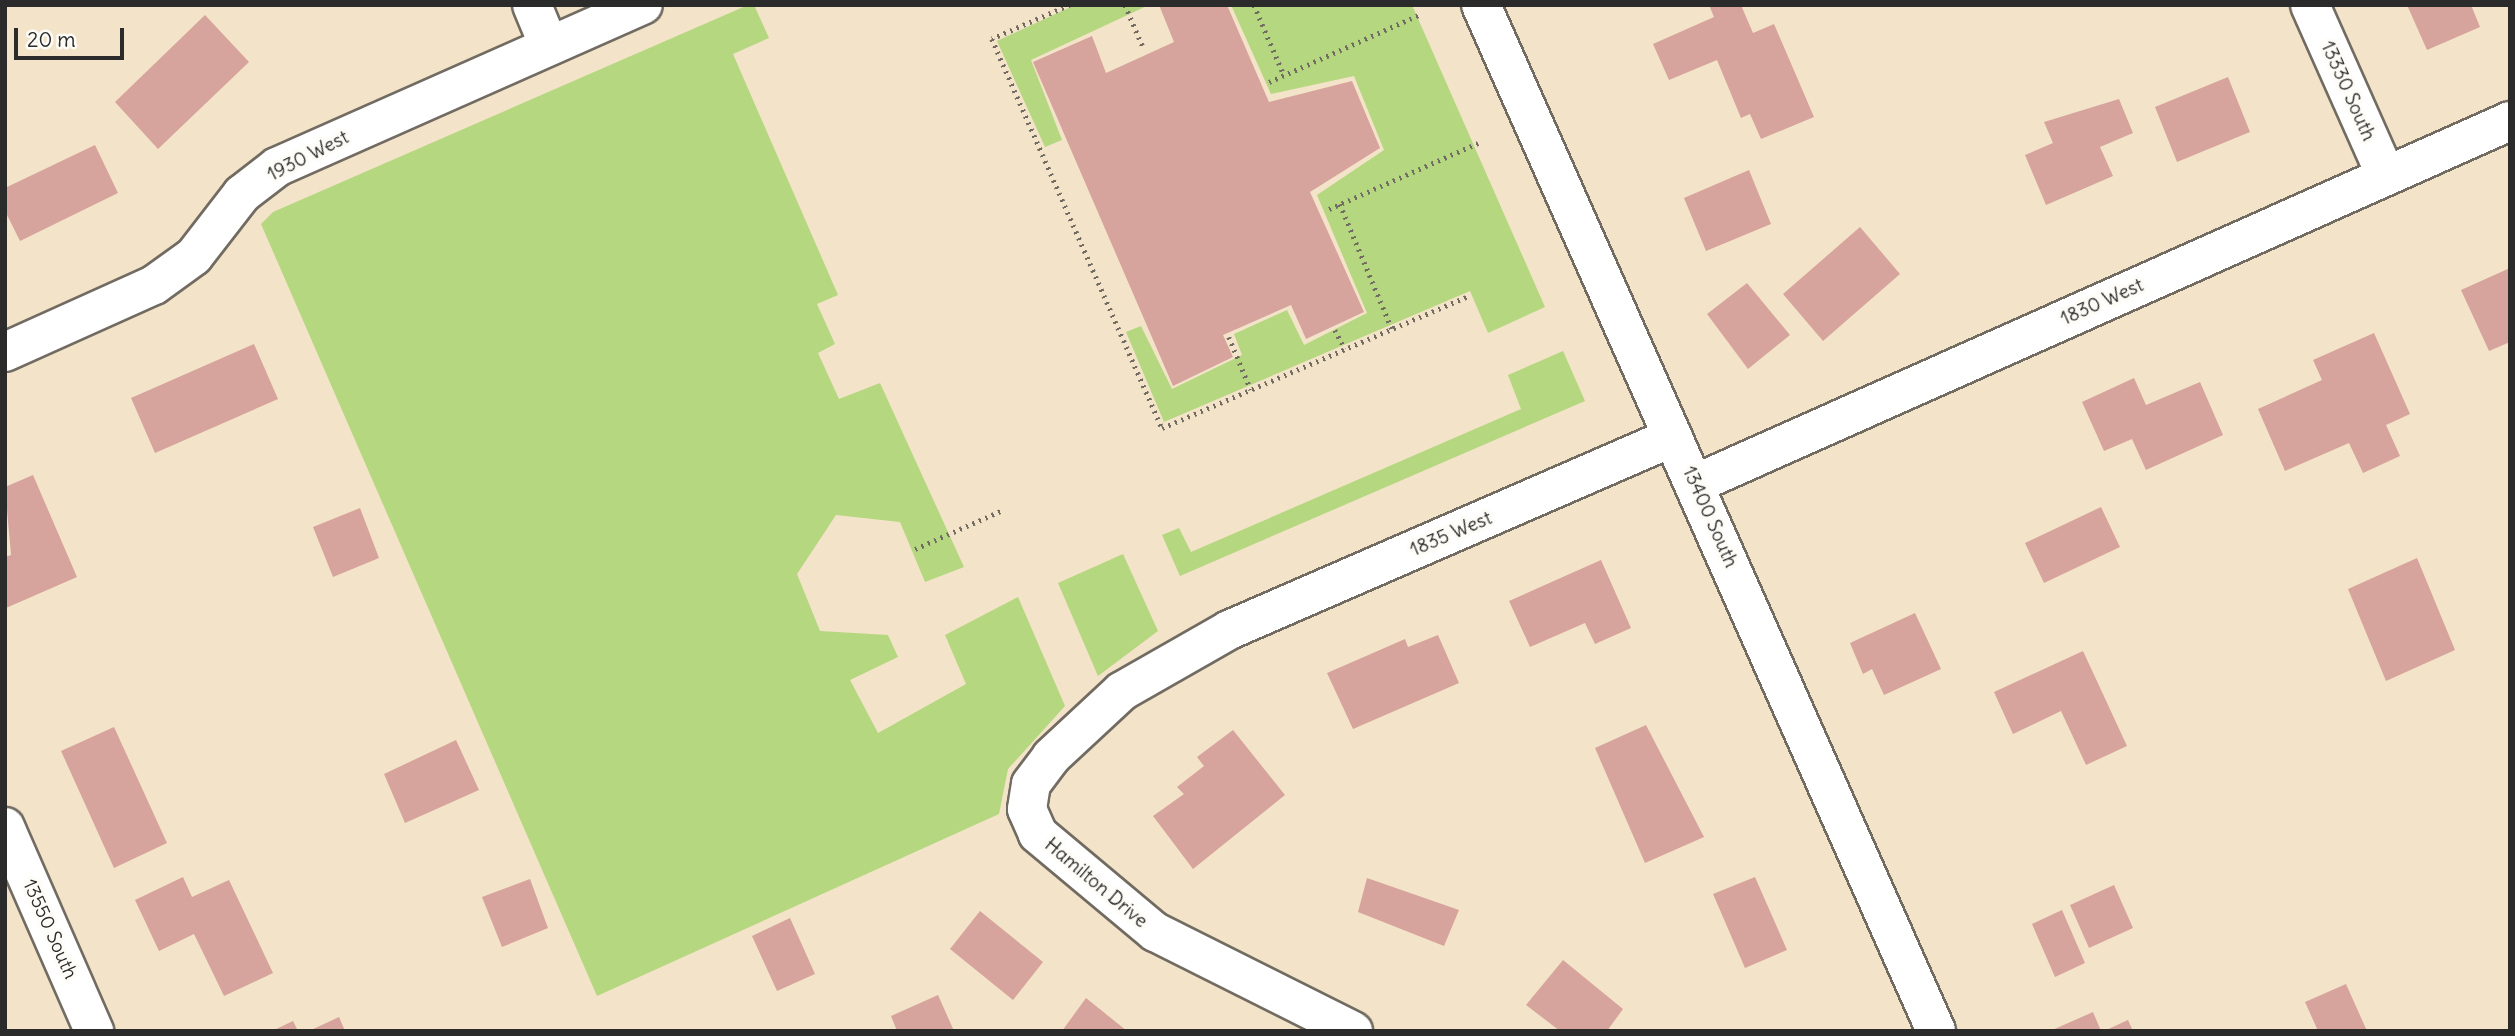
<!DOCTYPE html>
<style>
body{margin:0}
#map{position:relative;width:2515px;height:1036px;overflow:hidden;background:#f3e3c8;font-family:Delius,sans-serif}
div>[style]{position:absolute}
.green>*{inset:0;background:#b5d77f}
.building>*{inset:0;background:#d7a49d}
.path>*{height:4.5px;margin-top:-2.25px;transform-origin:0;background:repeating-linear-gradient(90deg,#716b62 0 2px,transparent 0 7px)}
.roads{filter:drop-shadow(2px 0 #716b62) drop-shadow(-2px 0 #716b62) drop-shadow(0 2px #716b62) drop-shadow(0 -2px #716b62)}
.minor>*{height:38px;margin:-19px;padding:0 19px;transform-origin:19px;border-radius:19px;background:#fff}
.tertiary>*{height:38px;margin:-19px;padding:0 19px;transform-origin:19px;border-radius:19px;background:#fff}
span{translate:-50% -50%;white-space:nowrap;text-align:center;line-height:1.15;-webkit-text-stroke:7px #fdfcf7;paint-order:stroke}
.street-label{font-size:19px;color:#2b2b2b}
.frame{position:absolute;inset:0;border:7px solid #2b2b2b;pointer-events:none}
.scale{position:absolute;left:14px;top:28px;width:110px;height:32px;box-sizing:border-box;border:4px solid #2b2b2b;border-top:0;padding-left:9px;font-size:21px;line-height:24px;white-space:nowrap;color:#2b2b2b;-webkit-text-stroke:5px #fdfcf7;paint-order:stroke}
</style>
<div id="map">
<div class="green">
<i style="clip-path:polygon(748px 5px,754px 5px,769px 38px,733px 54px,838px 295px,817px 304px,835px 344px,818px 353px,839px 399px,880px 383px,964px 567px,925px 582px,900px 522px,836px 515px,797px 574px,820px 631px,888px 635px,898px 657px,850px 680px,878px 733px,966px 684px,945px 635px,1018px 597px,1065px 706px,1008px 769px,999px 814px,597px 996px,261px 224px,273px 212px)"></i>
<i style="clip-path:polygon(1075px 5px,1149px 5px,1031px 60px,1062px 140px,1045px 147px,997px 41px)"></i>
<i style="clip-path:polygon(1231px 5px,1412px 5px,1545px 307px,1488px 333px,1470px 291px,1164px 422px,1126px 332px,1141px 326px,1172px 389px,1242px 355px,1234px 334px,1287px 310px,1304px 345px,1367px 313px,1317px 195px,1384px 150px,1354px 76px,1271px 94px)"></i>
<i style="clip-path:polygon(1563px 351px,1585px 401px,1180px 576px,1162px 535px,1179px 528px,1191px 552px,1521px 409px,1508px 375px)"></i>
<i style="clip-path:polygon(1123px 554px,1158px 631px,1098px 676px,1058px 583px)"></i>
</div>
<div class="building">
<i style="clip-path:polygon(1159px 5px,1227px 5px,1269px 102px,1352px 81px,1380px 148px,1310px 192px,1364px 312px,1306px 339px,1291px 305px,1223px 335px,1233px 357px,1173px 386px,1033px 62px,1092px 36px,1106px 73px,1174px 42px)"></i>
<i style="clip-path:polygon(1709px 5px,1741px 5px,1753px 33px,1774px 24px,1814px 117px,1761px 139px,1750px 114px,1741px 118px,1717px 60px,1669px 80px,1653px 44px,1714px 17px)"></i>
<i style="clip-path:polygon(2407px 5px,2471px 5px,2480px 27px,2427px 50px)"></i>
<i style="clip-path:polygon(205px 15px,249px 62px,158px 149px,115px 102px)"></i>
<i style="clip-path:polygon(2228px 77px,2250px 132px,2177px 162px,2155px 107px)"></i>
<i style="clip-path:polygon(2119px 99px,2133px 133px,2100px 147px,2113px 176px,2046px 205px,2025px 155px,2053px 143px,2044px 122px)"></i>
<i style="clip-path:polygon(95px 145px,118px 193px,20px 241px,5px 211px,5px 188px)"></i>
<i style="clip-path:polygon(1749px 170px,1771px 224px,1706px 251px,1684px 198px)"></i>
<i style="clip-path:polygon(1860px 227px,1900px 274px,1823px 341px,1783px 294px)"></i>
<i style="clip-path:polygon(2510px 268px,2510px 342px,2489px 351px,2461px 290px)"></i>
<i style="clip-path:polygon(1747px 283px,1790px 335px,1748px 369px,1707px 314px)"></i>
<i style="clip-path:polygon(2374px 333px,2410px 414px,2386px 425px,2400px 456px,2363px 473px,2349px 443px,2285px 471px,2258px 409px,2322px 380px,2313px 360px)"></i>
<i style="clip-path:polygon(254px 344px,278px 399px,155px 453px,131px 398px)"></i>
<i style="clip-path:polygon(2134px 378px,2146px 405px,2200px 382px,2223px 435px,2146px 470px,2132px 439px,2104px 451px,2082px 402px)"></i>
<i style="clip-path:polygon(33px 475px,77px 577px,6px 608px,5px 557px,11px 555px,5px 487px)"></i>
<i style="clip-path:polygon(2101px 507px,2120px 547px,2044px 583px,2025px 543px)"></i>
<i style="clip-path:polygon(360px 508px,379px 558px,333px 577px,313px 527px)"></i>
<i style="clip-path:polygon(2417px 558px,2455px 650px,2386px 681px,2348px 589px)"></i>
<i style="clip-path:polygon(1601px 560px,1631px 628px,1595px 644px,1585px 623px,1530px 647px,1509px 601px)"></i>
<i style="clip-path:polygon(1915px 613px,1941px 669px,1884px 695px,1872px 669px,1863px 674px,1850px 643px)"></i>
<i style="clip-path:polygon(1438px 635px,1459px 683px,1353px 729px,1327px 673px,1405px 639px,1408px 647px)"></i>
<i style="clip-path:polygon(2083px 651px,2127px 746px,2086px 765px,2061px 711px,2013px 734px,1994px 692px)"></i>
<i style="clip-path:polygon(1646px 725px,1704px 837px,1645px 863px,1595px 748px)"></i>
<i style="clip-path:polygon(114px 727px,167px 843px,114px 868px,61px 751px)"></i>
<i style="clip-path:polygon(1233px 730px,1285px 795px,1193px 869px,1153px 816px,1184px 794px,1177px 787px,1204px 766px,1197px 757px)"></i>
<i style="clip-path:polygon(456px 740px,479px 790px,405px 823px,384px 774px)"></i>
<i style="clip-path:polygon(183px 877px,192px 897px,229px 880px,273px 973px,224px 996px,194px 934px,159px 951px,135px 900px)"></i>
<i style="clip-path:polygon(1755px 877px,1787px 950px,1745px 968px,1713px 894px)"></i>
<i style="clip-path:polygon(1367px 878px,1459px 910px,1444px 946px,1358px 912px)"></i>
<i style="clip-path:polygon(530px 879px,548px 928px,502px 947px,482px 897px)"></i>
<i style="clip-path:polygon(2114px 885px,2133px 928px,2089px 948px,2070px 905px)"></i>
<i style="clip-path:polygon(2062px 910px,2085px 963px,2055px 977px,2032px 924px)"></i>
<i style="clip-path:polygon(980px 911px,1043px 962px,1013px 1000px,950px 949px)"></i>
<i style="clip-path:polygon(790px 918px,815px 974px,777px 991px,752px 936px)"></i>
<i style="clip-path:polygon(1563px 960px,1623px 1009px,1607px 1031px,1560px 1031px,1526px 1005px)"></i>
<i style="clip-path:polygon(2346px 984px,2367px 1031px,2318px 1031px,2305px 1002px)"></i>
<i style="clip-path:polygon(938px 995px,954px 1031px,897px 1031px,891px 1016px)"></i>
<i style="clip-path:polygon(1086px 998px,1127px 1031px,1062px 1031px)"></i>
<i style="clip-path:polygon(2093px 1012px,2101px 1031px,2050px 1031px)"></i>
<i style="clip-path:polygon(339px 1017px,345px 1031px,309px 1031px)"></i>
<i style="clip-path:polygon(2128px 1020px,2133px 1031px,2104px 1031px)"></i>
<i style="clip-path:polygon(293px 1021px,298px 1031px,272px 1031px)"></i>
</div>
<div class="path">
<i style="left:1070px;top:5px;width:85px;rotate:156.4deg"></i>
<i style="left:992px;top:39px;width:425px;rotate:66.4deg"></i>
<i style="left:1162px;top:428px;width:333px;rotate:-23.3deg"></i>
<i style="left:1125px;top:5px;width:48px;rotate:66.6deg"></i>
<i style="left:1254px;top:5px;width:76px;rotate:66.8deg"></i>
<i style="left:1269px;top:82px;width:167px;rotate:-24.1deg"></i>
<i style="left:1340px;top:204px;width:135px;rotate:67.4deg"></i>
<i style="left:1329px;top:209px;width:163px;rotate:-23.9deg"></i>
<i style="left:1335px;top:330px;width:21px;rotate:62deg"></i>
<i style="left:1229px;top:337px;width:57px;rotate:67.5deg"></i>
<i style="left:915px;top:549px;width:96px;rotate:-23.9deg"></i>
</div>
<div class="roads">
<div class="minor">
<i style="left:532px;top:5px;width:44px;rotate:67.5deg"></i>
<i style="left:2310px;top:5px;width:187px;rotate:66deg"></i>
<i style="left:5px;top:352px;width:163px;rotate:-24.2deg"></i>
<i style="left:154px;top:285px;width:49px;rotate:-35.9deg"></i>
<i style="left:194px;top:256px;width:78px;rotate:-52.3deg"></i>
<i style="left:242px;top:194px;width:44px;rotate:-37.6deg"></i>
<i style="left:277px;top:167px;width:400px;rotate:-23.9deg"></i>
<i style="left:1695px;top:484px;width:892px;rotate:-24.01deg"></i>
<i style="left:5px;top:827px;width:223px;rotate:66.4deg"></i>
<i style="left:1353px;top:1031px;width:221px;rotate:-153.4deg"></i>
<i style="left:1155px;top:932px;width:153px;rotate:-140.1deg"></i>
<i style="left:1038px;top:834px;width:27px;rotate:-114deg"></i>
<i style="left:1027px;top:809px;width:25px;rotate:-81deg"></i>
<i style="left:1031px;top:784px;width:34px;rotate:-53deg"></i>
<i style="left:1051px;top:757px;width:97px;rotate:-42.9deg"></i>
<i style="left:1122px;top:691px;width:123px;rotate:-29.7deg"></i>
<i style="left:1229px;top:630px;width:484px;rotate:-23.5deg"></i>
</div>
<div class="tertiary">
<i style="left:1481px;top:5px;width:1122px;rotate:66.08deg"></i>
</div>
</div>
<div class="street-label">
<span style="left:2348px;top:91px;rotate:66deg">13330 South</span>
<span style="left:308px;top:156px;rotate:-27deg">1930 West</span>
<span style="left:2102px;top:302px;rotate:-24deg">1830 West</span>
<span style="left:1710px;top:517px;rotate:66deg">13400 South</span>
<span style="left:1451px;top:534px;rotate:-23deg">1835 West</span>
<span style="left:1096px;top:883px;rotate:40deg">Hamilton Drive</span>
<span style="left:50px;top:929px;rotate:66deg">13550 South</span>
</div>
<div class="frame"></div>
<div class="scale">20 m</div>
</div>
